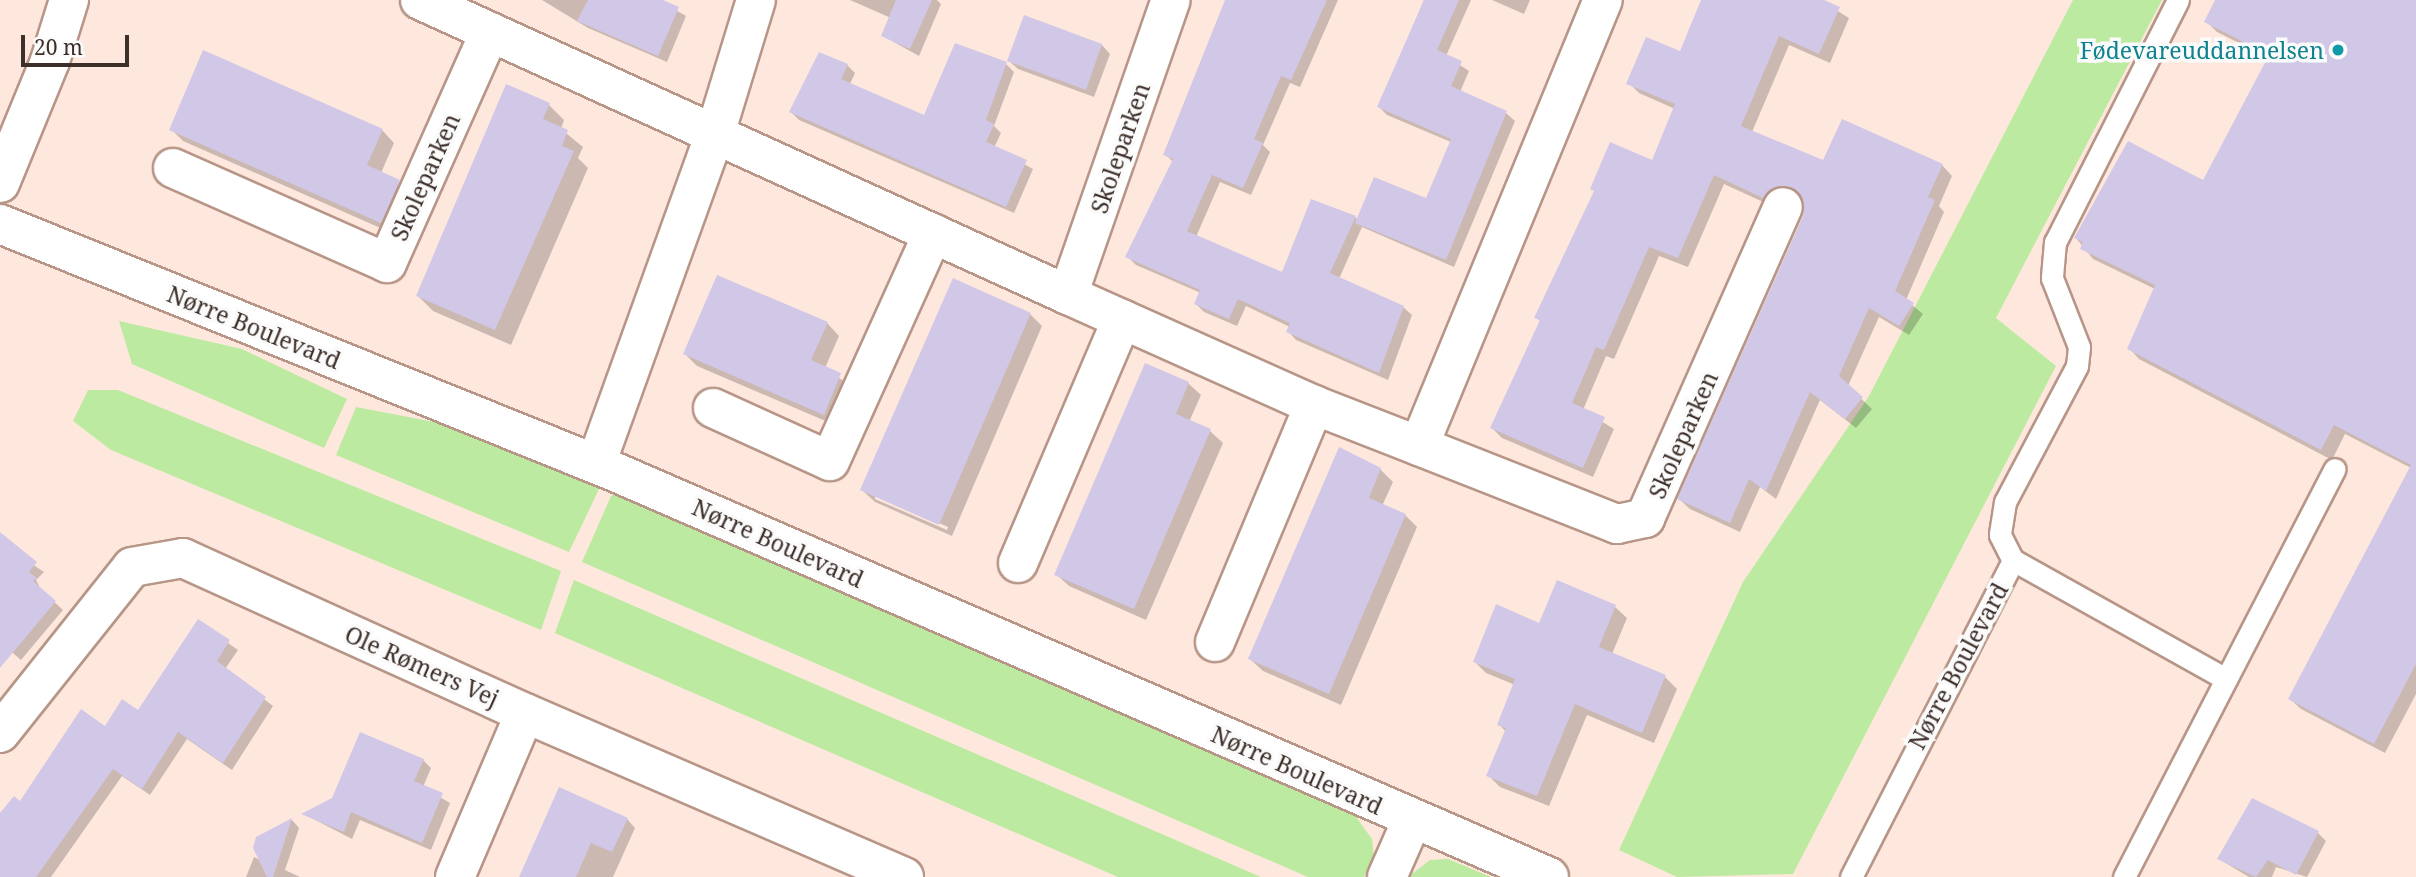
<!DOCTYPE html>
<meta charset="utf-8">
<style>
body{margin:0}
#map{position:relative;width:2416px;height:877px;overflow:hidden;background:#fee8de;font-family:"Noto Serif",serif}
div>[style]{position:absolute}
.green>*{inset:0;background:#bceaa0}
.shadow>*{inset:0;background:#0003}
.building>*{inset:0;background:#d1c7e7}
.roads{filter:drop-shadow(2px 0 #b79687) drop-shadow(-2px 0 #b79687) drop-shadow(0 2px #b79687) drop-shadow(0 -2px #b79687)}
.service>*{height:21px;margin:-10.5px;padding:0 10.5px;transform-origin:10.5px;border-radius:10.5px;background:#fff}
.minor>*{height:38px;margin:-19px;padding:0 19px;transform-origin:19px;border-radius:19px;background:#fff}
.tertiary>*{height:38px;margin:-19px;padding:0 19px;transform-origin:19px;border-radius:19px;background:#fff}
.dots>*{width:19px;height:19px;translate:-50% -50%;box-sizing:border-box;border:4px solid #fbfbfb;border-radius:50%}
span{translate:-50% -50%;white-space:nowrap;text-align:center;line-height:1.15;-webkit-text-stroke:7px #fbfbfb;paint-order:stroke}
.culture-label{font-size:23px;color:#0d838f}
.right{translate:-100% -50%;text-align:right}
.street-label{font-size:23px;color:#3c2e28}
.scale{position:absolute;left:21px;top:35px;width:108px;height:32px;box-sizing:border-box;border:4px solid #3c2e28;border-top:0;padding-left:9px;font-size:21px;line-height:24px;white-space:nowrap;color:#3c2e28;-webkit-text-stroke:5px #fbfbfb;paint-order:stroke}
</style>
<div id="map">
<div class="green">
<i style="clip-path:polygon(2073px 0,2162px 0,1996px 318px,2056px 366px,1793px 874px,1677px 877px,1619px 850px,1743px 582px,1869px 396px)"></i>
<i style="clip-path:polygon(119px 321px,242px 349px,347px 399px,324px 448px,132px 364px)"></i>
<i style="clip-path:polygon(88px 390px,118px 390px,561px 571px,541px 630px,111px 450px,73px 421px)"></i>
<i style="clip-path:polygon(356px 407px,471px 429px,600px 487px,569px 552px,336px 455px)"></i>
<i style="clip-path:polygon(618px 492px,1354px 814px,1372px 839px,1374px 858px,1364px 877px,1308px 877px,582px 562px,611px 496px)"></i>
<i style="clip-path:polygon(574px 580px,1261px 877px,1118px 877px,555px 633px)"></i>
<i style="clip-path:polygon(1448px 859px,1491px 877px,1408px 877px,1430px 860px)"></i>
</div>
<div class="shadow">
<i style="clip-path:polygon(542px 0,658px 0,686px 16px,667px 62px,588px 28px)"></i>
<i style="clip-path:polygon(850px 0,937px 0,941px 4px,919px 56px,883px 36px,891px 18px)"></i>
<i style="clip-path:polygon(1227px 0,1338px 0,1300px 87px,1290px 83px,1263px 145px,1270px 152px,1251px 195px,1220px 182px,1196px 237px,1283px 275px,1355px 217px,1358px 220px,1427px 200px,1451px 142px,1387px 115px,1379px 107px,1424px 0,1471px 0,1446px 56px,1469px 71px,1460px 92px,1506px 113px,1515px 121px,1454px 267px,1362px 227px,1339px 279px,1403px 307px,1412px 315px,1388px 380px,1296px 340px,1288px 331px,1290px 327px,1246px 306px,1237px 326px,1204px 312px,1196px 304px,1201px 293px,1136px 265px,1127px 256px,1173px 162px,1165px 154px)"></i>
<i style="clip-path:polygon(1492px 0,1530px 0,1524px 14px)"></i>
<i style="clip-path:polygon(1703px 0,1820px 0,1849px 18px,1830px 63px,1789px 45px,1752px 132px,1824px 163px,1942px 165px,1952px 176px,1939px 206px,1944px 212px,1906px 300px,1923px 314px,1909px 335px,1879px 317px,1848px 386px,1872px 409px,1856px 428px,1820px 400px,1776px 499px,1760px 487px,1740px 532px,1690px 509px,1679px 499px,1805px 216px,1803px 199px,1791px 195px,1774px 207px,1724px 184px,1688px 267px,1659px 256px,1614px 359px,1606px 356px,1583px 410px,1614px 429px,1593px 477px,1502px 438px,1492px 428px,1541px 322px,1537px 318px,1652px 163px,1675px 109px,1639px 93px,1629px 83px,1681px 53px)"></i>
<i style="clip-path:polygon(2217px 0,2416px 0,2416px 694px,2385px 753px,2301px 709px,2290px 699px,2411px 468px,2345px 434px,2332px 460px,2139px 359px,2129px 348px,2155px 289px,2093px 259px,2076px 238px,2204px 183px,2269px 58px,2217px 32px,2206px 21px)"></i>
<i style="clip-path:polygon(1102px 45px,1110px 54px,1094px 97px,1018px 69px,1009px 61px)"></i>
<i style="clip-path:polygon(1006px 64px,1014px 72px,994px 126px,1001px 133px,994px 148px,1033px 169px,1014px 213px,799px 120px,791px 112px,847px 65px,855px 73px,850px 84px,924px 117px)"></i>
<i style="clip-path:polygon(549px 105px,564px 120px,561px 129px,583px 147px,578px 158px,588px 168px,511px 345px,433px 311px,418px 296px)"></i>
<i style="clip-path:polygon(171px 129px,382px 130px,394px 143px,381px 173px,411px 194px,394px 234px,183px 141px)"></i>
<i style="clip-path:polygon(evenodd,1030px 314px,1042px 326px,952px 536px,875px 502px,862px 490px,1030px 314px,875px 495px,948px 527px,947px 530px,875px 499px,875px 495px)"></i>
<i style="clip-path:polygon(827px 323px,839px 336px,825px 368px,852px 387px,837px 426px,697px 366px,685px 354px)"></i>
<i style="clip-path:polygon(1188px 383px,1201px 395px,1189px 422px,1210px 431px,1223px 443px,1146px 620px,1069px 586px,1056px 574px)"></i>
<i style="clip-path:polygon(1380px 469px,1393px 482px,1382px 506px,1405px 515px,1417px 527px,1341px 705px,1263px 671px,1250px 659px)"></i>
<i style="clip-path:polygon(0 543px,44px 572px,36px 580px,41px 590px,63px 610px,21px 660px,0 642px)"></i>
<i style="clip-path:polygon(1558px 583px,1615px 607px,1627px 618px,1612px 654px,1665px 677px,1677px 689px,1654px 743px,1587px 715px,1549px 806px,1500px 787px,1488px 775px,1506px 732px,1499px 724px,1515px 685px,1486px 673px,1475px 662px,1540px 625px)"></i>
<i style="clip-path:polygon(198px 622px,238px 650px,225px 669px,273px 706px,232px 770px,187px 739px,150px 795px,122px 776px,51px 877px,0 877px,0 815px,20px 804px,106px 728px,139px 712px)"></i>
<i style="clip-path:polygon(423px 760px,431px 768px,423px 787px,450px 803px,431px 850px,360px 820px,352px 839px,304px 814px)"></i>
<i style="clip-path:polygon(627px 819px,635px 828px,613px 877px,525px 877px)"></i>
<i style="clip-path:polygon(292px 820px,299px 828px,285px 870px,300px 877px,246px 877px,254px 857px,260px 860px,258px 838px)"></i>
<i style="clip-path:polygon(2317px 832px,2326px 841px,2307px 877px,2276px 867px,2272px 877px,2249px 877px,2219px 859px)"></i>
</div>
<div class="building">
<i style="clip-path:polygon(588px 0,663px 0,679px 7px,658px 56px,577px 21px)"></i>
<i style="clip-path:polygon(896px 0,932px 0,910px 49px,881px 36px)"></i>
<i style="clip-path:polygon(1225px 0,1327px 0,1291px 80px,1281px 76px,1254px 139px,1263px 143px,1243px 188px,1212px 175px,1187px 231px,1282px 272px,1311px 199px,1356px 216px,1330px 273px,1404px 306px,1379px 373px,1286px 332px,1290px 323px,1238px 299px,1229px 319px,1194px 304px,1200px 290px,1125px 257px,1173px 159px,1163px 155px)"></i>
<i style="clip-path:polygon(1424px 0,1459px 0,1437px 50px,1462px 61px,1451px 86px,1507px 111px,1446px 260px,1355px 223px,1374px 177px,1426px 198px,1451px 139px,1377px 107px)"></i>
<i style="clip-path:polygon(1701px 0,1824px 0,1840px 7px,1819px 54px,1779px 36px,1741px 126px,1823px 160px,1842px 119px,1943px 164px,1928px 197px,1935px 200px,1895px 291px,1914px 303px,1899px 326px,1869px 308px,1839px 376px,1863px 397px,1845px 419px,1810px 392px,1766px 491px,1749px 479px,1730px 523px,1677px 499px,1803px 216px,1801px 195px,1791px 187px,1771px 189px,1763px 198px,1714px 175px,1678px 258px,1649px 247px,1604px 350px,1596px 347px,1572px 403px,1605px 417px,1583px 468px,1490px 428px,1540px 320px,1534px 318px,1594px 191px,1590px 189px,1610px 142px,1652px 160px,1675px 104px,1626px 84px,1646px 37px,1680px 51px)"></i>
<i style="clip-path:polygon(2215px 0,2416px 0,2416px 664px,2374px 744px,2288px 699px,2411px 465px,2334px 425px,2321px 450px,2127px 349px,2155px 285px,2080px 249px,2083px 242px,2074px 238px,2128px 141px,2203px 180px,2269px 55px,2204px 22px)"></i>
<i style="clip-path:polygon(1024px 15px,1102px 44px,1086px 90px,1007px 61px)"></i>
<i style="clip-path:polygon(955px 43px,1007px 62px,986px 120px,994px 124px,986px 142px,1027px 160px,1006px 207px,789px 112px,819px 52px,848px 64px,841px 79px,924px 115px)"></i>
<i style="clip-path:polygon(203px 50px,383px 129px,367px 165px,400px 180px,381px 223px,169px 130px)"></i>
<i style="clip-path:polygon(506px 84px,550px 103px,543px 119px,568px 130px,562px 146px,574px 151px,495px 330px,416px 296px)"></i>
<i style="clip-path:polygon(717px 275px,828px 322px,811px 360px,841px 373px,824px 415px,683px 354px)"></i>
<i style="clip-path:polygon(953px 278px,1031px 313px,939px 525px,860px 490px)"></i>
<i style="clip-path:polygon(1145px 363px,1189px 382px,1176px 414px,1211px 429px,1134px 609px,1054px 575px)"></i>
<i style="clip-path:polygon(1339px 447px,1381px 468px,1369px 498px,1406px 514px,1329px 694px,1248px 659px)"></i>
<i style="clip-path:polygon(0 532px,37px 562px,29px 572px,37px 578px,33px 581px,56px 601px,0 668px)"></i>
<i style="clip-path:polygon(1557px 580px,1616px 605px,1599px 647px,1666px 675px,1642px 733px,1575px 704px,1537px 796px,1486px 776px,1506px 728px,1497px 725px,1515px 679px,1473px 662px,1496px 604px,1539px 623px)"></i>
<i style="clip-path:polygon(198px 619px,230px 640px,217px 661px,266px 697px,223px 763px,178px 732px,142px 789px,113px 769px,36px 877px,0 877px,0 813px,14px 796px,20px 801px,81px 709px,105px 726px,122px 699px,138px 710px)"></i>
<i style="clip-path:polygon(360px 732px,424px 759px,414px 781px,443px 793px,422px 843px,351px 812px,344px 832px,301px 814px,332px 798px)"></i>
<i style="clip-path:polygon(559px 787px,628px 818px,612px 852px,591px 843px,576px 877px,519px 877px)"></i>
<i style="clip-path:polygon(2252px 798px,2319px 831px,2296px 875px,2268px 860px,2256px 877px,2217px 859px)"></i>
<i style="clip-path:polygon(292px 818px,273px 877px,267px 877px,253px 848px,256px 837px)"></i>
</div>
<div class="roads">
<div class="service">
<i style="left:2178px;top:0;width:271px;rotate:116.9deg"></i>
<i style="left:2055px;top:242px;width:36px;rotate:95deg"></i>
<i style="left:2052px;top:278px;width:74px;rotate:68.6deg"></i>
<i style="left:2079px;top:347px;width:19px;rotate:96deg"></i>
<i style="left:2077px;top:366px;width:154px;rotate:117.9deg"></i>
<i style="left:2005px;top:502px;width:33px;rotate:99deg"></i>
<i style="left:2000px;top:535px;width:28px;rotate:63deg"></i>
<i style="left:2013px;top:560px;width:244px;rotate:29.2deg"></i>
<i style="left:1851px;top:877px;width:356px;rotate:-62.9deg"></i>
<i style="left:2124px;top:877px;width:459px;rotate:-62.7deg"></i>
</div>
<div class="minor">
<i style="left:420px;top:0;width:712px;rotate:24.48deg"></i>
<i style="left:1068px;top:295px;width:269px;rotate:24.1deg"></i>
<i style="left:1314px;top:405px;width:113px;rotate:21.3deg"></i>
<i style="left:1419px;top:446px;width:482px;rotate:-67.6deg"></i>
<i style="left:173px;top:168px;width:234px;rotate:23.9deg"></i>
<i style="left:387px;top:263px;width:253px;rotate:-66deg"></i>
<i style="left:1068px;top:295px;width:312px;rotate:-70.8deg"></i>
<i style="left:713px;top:408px;width:128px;rotate:24.4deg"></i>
<i style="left:830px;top:461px;width:250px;rotate:-65.7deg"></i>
<i style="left:1419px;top:446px;width:213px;rotate:21.5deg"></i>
<i style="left:1617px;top:524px;width:29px;rotate:-12deg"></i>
<i style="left:1645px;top:518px;width:340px;rotate:-66.1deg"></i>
<i style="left:596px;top:464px;width:351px;rotate:-70.2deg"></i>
<i style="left:715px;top:134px;width:140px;rotate:-73deg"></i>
<i style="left:1018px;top:563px;width:265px;rotate:-66.9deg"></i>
<i style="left:1215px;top:642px;width:257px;rotate:-67.3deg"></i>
<i style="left:0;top:733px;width:212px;rotate:-51.5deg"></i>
<i style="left:132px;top:567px;width:52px;rotate:-10deg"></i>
<i style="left:183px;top:558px;width:375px;rotate:24.4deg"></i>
<i style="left:525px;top:713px;width:413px;rotate:23.4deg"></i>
<i style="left:455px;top:877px;width:178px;rotate:-66.9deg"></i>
<i style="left:1387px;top:877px;width:62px;rotate:-66.3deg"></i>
</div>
<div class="tertiary">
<i style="left:0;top:183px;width:132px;rotate:-67.7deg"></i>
<i style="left:50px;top:61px;width:64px;rotate:-72.7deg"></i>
<i style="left:0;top:224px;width:663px;rotate:21.96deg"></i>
<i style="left:615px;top:472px;width:1018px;rotate:23.44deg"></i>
</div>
</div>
<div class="dots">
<i style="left:2338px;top:50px;background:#0f9aa8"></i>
</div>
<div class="culture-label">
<span class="right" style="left:2324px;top:50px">Fødevareuddannelsen</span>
</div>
<div class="street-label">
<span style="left:1120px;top:148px;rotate:-71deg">Skoleparken</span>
<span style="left:425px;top:177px;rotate:-66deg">Skoleparken</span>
<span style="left:254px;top:327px;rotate:22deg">Nørre Boulevard</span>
<span style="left:1683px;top:435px;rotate:-66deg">Skoleparken</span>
<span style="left:778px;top:543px;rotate:24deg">Nørre Boulevard</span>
<span style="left:422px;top:666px;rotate:24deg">Ole Rømers Vej</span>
<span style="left:1958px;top:666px;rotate:-62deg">Nørre Boulevard</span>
<span style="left:1297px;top:770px;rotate:24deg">Nørre Boulevard</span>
</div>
<div class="scale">20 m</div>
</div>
